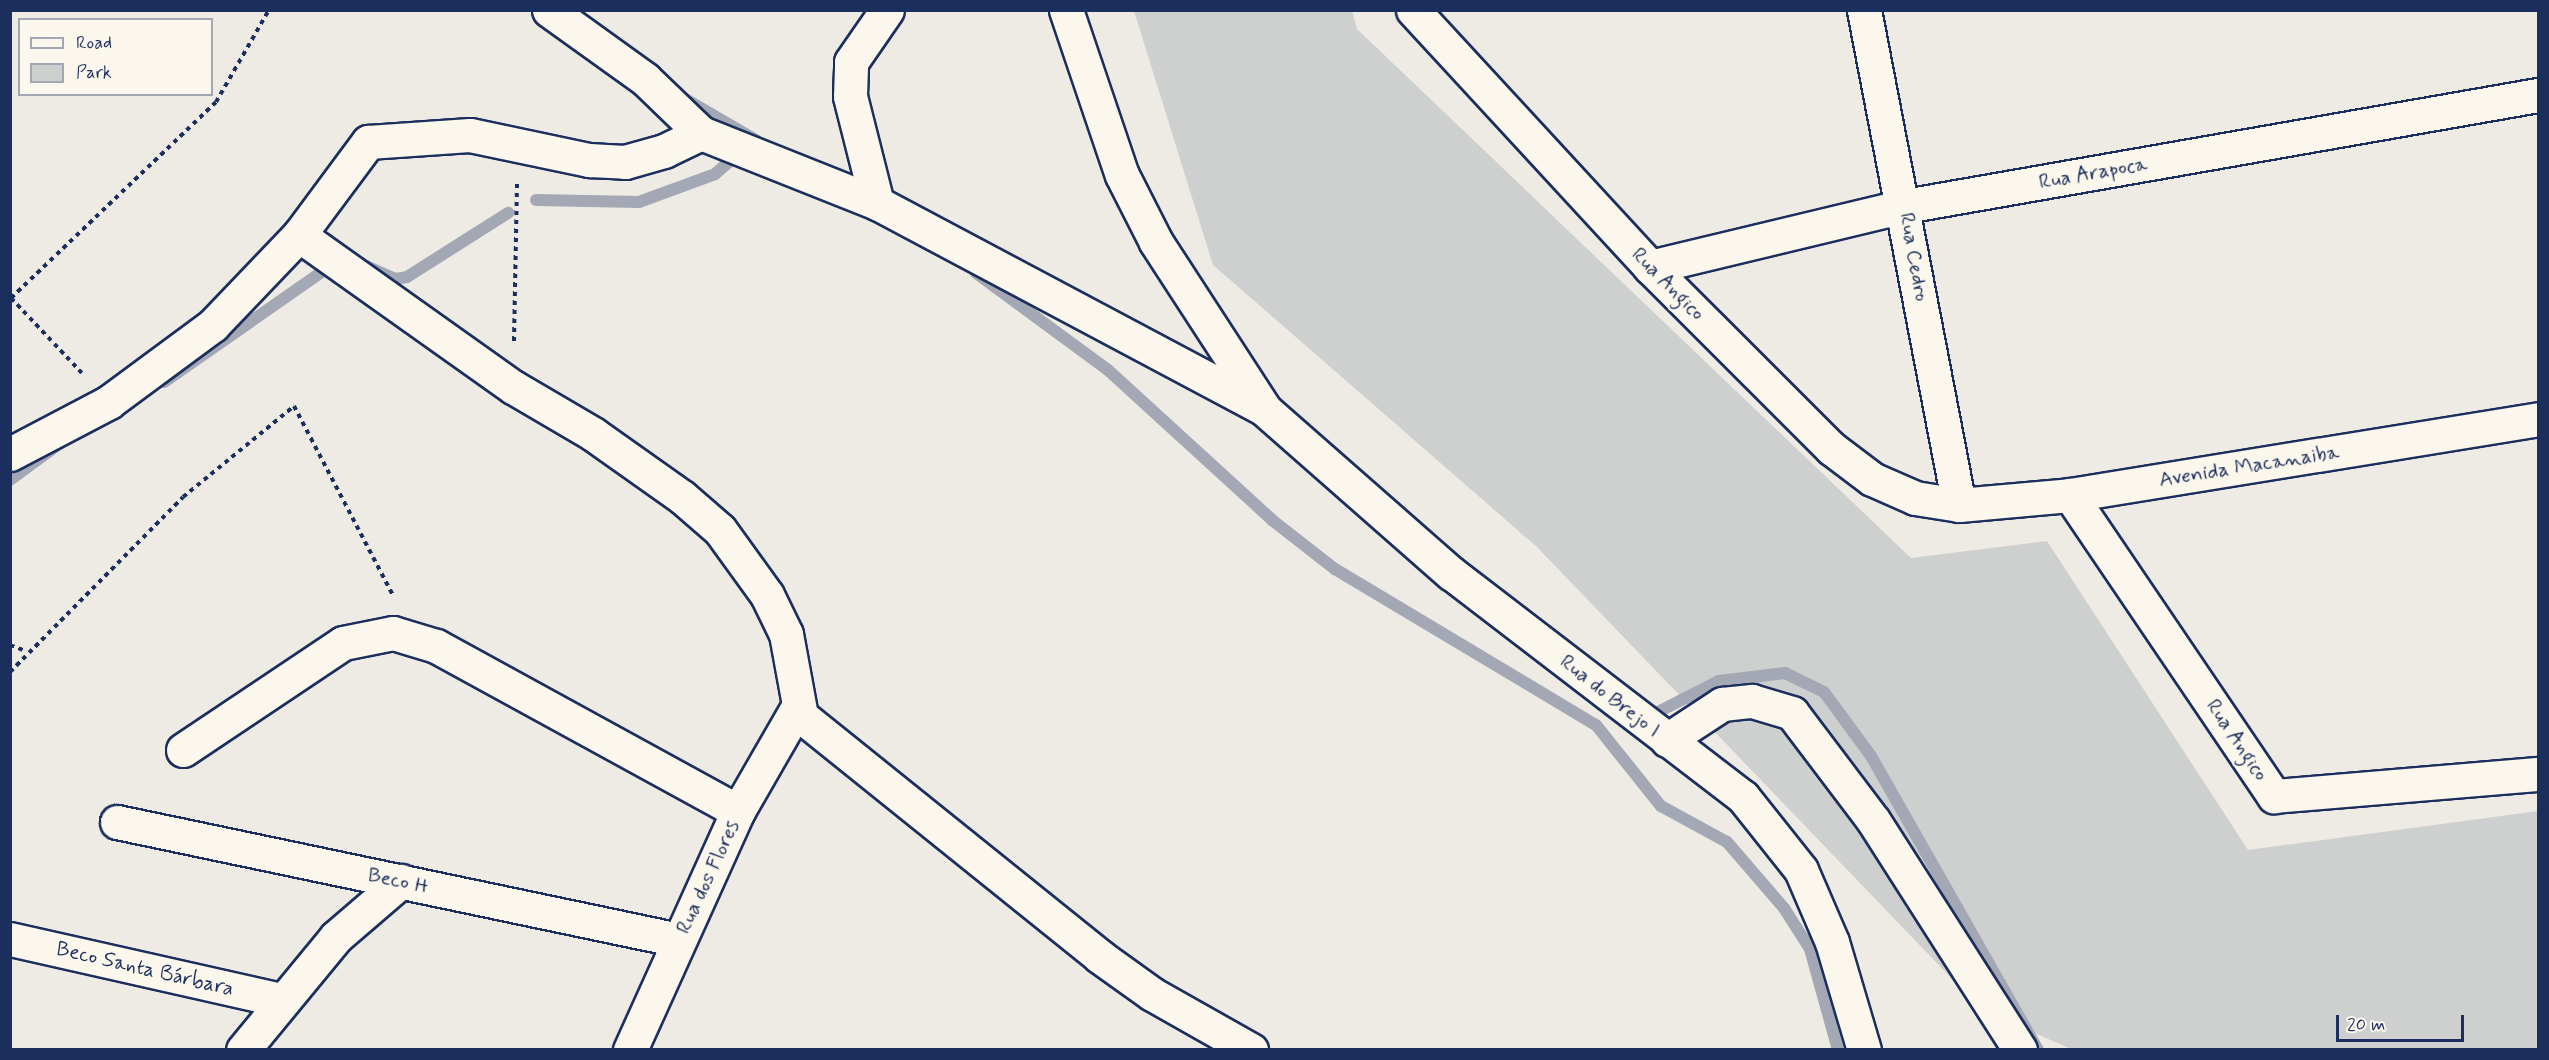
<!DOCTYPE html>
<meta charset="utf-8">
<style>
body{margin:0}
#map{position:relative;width:2549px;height:1060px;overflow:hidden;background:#eeebe4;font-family:Mynerve,sans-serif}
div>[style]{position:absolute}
.green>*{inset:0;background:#cecfcf}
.stream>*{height:12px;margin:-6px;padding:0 6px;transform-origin:6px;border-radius:6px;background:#a3a8b4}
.path>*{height:4px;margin-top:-2px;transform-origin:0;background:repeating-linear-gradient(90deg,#1b2f5e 0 4.5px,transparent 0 9px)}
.roads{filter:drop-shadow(2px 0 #1b2f5e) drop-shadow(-2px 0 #1b2f5e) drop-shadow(0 2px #1b2f5e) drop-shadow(0 -2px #1b2f5e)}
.minor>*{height:33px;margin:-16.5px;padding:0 16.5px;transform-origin:16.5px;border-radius:16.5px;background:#fbf7ec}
span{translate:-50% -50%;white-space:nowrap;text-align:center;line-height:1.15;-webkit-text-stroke:4.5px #fbf7ec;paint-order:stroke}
.street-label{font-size:21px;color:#1b2f5e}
.frame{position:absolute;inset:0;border:12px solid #1b2f5e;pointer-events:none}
.legend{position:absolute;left:18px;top:18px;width:195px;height:78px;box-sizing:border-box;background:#fbf7ec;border:2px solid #a1a7b3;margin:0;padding:8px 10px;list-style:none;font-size:18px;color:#1b2f5e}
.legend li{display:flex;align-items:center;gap:12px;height:30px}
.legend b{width:30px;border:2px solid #a1a7b3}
.scale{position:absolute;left:2336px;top:1015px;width:128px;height:27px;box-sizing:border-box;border:3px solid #1b2f5e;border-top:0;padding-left:8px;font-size:18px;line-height:21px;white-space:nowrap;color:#1b2f5e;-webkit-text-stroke:4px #fbf7ec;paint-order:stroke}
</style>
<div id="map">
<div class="green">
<i style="clip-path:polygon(1134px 11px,1352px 11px,1357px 29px,1911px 558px,2047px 541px,2248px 850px,2538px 811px,2538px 1049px,2071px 1049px,1982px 1010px,1537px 547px,1213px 265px)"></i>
</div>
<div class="stream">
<i style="left:680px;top:96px;width:88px;rotate:30.1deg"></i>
<i style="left:536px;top:200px;width:103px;rotate:1.1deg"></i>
<i style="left:639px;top:202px;width:81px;rotate:-20.2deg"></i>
<i style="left:715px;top:174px;width:20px;rotate:-41deg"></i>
<i style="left:366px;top:266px;width:32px;rotate:24deg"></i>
<i style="left:395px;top:279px;width:12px;rotate:-9deg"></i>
<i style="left:407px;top:277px;width:120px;rotate:-32.4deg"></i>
<i style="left:976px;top:273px;width:164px;rotate:36.3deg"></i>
<i style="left:1108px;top:370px;width:222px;rotate:42.4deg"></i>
<i style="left:1272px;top:520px;width:80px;rotate:37.9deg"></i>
<i style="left:1335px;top:569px;width:304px;rotate:30.9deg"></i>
<i style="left:1596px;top:725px;width:104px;rotate:51.3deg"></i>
<i style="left:1661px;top:806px;width:75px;rotate:28.6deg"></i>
<i style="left:1727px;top:842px;width:87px;rotate:49.2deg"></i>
<i style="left:1784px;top:908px;width:49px;rotate:57.6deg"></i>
<i style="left:1810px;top:949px;width:105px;rotate:74.5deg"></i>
<i style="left:164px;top:382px;width:206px;rotate:-34.9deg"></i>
<i style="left:10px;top:480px;width:66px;rotate:-36.3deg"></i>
<i style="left:1654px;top:714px;width:73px;rotate:-26.9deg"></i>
<i style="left:1719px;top:681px;width:66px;rotate:-6.9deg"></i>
<i style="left:1785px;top:673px;width:43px;rotate:26deg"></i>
<i style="left:1824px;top:692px;width:79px;rotate:53.7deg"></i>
<i style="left:1871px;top:756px;width:338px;rotate:60.4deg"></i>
</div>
<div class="path">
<i style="left:11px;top:298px;width:284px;rotate:-43.7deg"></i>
<i style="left:216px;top:102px;width:106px;rotate:-60.1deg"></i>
<i style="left:11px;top:298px;width:103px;rotate:46.6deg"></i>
<i style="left:514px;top:341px;width:157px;rotate:-88.9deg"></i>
<i style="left:10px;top:645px;width:17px;rotate:21deg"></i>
<i style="left:10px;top:672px;width:246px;rotate:-45.3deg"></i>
<i style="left:183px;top:497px;width:144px;rotate:-39.3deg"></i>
<i style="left:294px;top:406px;width:213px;rotate:62.4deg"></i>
</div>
<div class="roads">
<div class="minor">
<i style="left:549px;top:10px;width:118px;rotate:35.7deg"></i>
<i style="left:645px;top:79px;width:78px;rotate:44deg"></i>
<i style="left:701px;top:133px;width:189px;rotate:21.7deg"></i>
<i style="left:877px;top:203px;width:438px;rotate:28deg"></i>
<i style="left:1264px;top:409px;width:249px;rotate:41.3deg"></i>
<i style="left:1451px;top:573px;width:368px;rotate:37.5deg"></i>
<i style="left:1743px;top:797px;width:93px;rotate:51.5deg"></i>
<i style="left:1801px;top:870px;width:78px;rotate:66.7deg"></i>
<i style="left:1832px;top:942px;width:113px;rotate:73.5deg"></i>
<i style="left:1066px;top:10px;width:174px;rotate:71.3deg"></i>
<i style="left:1122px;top:175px;width:75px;rotate:63.1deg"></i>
<i style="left:1156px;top:242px;width:197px;rotate:57deg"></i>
<i style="left:1413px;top:10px;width:350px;rotate:47.3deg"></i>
<i style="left:1650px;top:267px;width:256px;rotate:45deg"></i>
<i style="left:1831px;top:448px;width:51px;rotate:37.1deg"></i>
<i style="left:1872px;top:479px;width:47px;rotate:23.8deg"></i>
<i style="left:1915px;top:498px;width:45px;rotate:9deg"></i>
<i style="left:1959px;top:505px;width:111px;rotate:-5.1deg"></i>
<i style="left:2070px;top:495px;width:474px;rotate:-9.2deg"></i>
<i style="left:1864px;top:10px;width:504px;rotate:79.14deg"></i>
<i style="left:877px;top:203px;width:110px;rotate:-104.2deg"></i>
<i style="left:850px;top:96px;width:34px;rotate:-88deg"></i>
<i style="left:851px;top:62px;width:63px;rotate:-55.3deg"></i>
<i style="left:299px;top:235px;width:262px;rotate:35.4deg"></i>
<i style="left:513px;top:387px;width:93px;rotate:30.4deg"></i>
<i style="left:593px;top:434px;width:109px;rotate:35.3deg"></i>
<i style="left:682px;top:497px;width:50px;rotate:41deg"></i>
<i style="left:720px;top:530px;width:80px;rotate:54.1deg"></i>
<i style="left:767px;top:595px;width:43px;rotate:64deg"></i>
<i style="left:786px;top:634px;width:83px;rotate:79.6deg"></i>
<i style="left:801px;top:716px;width:383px;rotate:38.8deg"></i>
<i style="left:1099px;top:956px;width:65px;rotate:35.6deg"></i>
<i style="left:1152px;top:994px;width:114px;rotate:29.5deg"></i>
<i style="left:1650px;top:267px;width:262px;rotate:-13.5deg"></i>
<i style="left:1905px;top:206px;width:643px;rotate:-9.95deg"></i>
<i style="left:10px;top:454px;width:112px;rotate:-27.7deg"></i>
<i style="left:109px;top:402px;width:129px;rotate:-36.5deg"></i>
<i style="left:213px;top:325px;width:124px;rotate:-46.3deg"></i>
<i style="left:299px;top:235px;width:116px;rotate:-53.4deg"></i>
<i style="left:368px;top:142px;width:102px;rotate:-3.9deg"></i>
<i style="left:470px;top:135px;width:122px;rotate:11.9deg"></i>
<i style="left:589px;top:160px;width:36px;rotate:3deg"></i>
<i style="left:625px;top:162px;width:41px;rotate:-15.8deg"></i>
<i style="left:664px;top:151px;width:41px;rotate:-25.9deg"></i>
<i style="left:2070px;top:495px;width:364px;rotate:55.9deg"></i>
<i style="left:2274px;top:796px;width:265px;rotate:-4.8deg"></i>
<i style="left:1667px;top:740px;width:66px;rotate:-33.2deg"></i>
<i style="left:1722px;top:704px;width:30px;rotate:-6deg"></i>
<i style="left:1752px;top:701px;width:42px;rotate:16.7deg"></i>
<i style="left:1792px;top:713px;width:134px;rotate:52.9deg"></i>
<i style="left:1873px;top:820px;width:273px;rotate:57.4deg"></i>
<i style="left:183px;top:750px;width:192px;rotate:-33.8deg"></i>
<i style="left:343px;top:643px;width:51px;rotate:-11.3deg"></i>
<i style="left:393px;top:633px;width:45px;rotate:16.8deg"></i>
<i style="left:436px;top:646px;width:344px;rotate:28.7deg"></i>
<i style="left:117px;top:822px;width:574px;rotate:11.86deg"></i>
<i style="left:10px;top:939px;width:277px;rotate:12.7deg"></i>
<i style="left:243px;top:1050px;width:146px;rotate:-50.5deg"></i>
<i style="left:336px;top:937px;width:86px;rotate:-40.7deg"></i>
<i style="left:630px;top:1050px;width:262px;rotate:-65.7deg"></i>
<i style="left:738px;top:811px;width:116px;rotate:-60.1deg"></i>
</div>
</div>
<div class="street-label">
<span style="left:2093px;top:173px;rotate:-10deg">Rua Arapoca</span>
<span style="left:1914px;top:257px;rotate:80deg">Rua Cedro</span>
<span style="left:1668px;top:284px;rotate:45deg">Rua Angico</span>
<span style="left:2249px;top:466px;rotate:-9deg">Avenida Macanaiba</span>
<span style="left:1610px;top:696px;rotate:38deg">Rua do Brejo I</span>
<span style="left:2237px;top:740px;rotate:56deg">Rua Angico</span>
<span style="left:708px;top:877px;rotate:-65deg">Rua dos Flores</span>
<span style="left:398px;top:881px;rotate:12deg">Beco H</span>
<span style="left:145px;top:969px;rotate:13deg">Beco Santa Bárbara</span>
</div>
<div class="frame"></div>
<ul class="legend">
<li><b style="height:8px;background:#fbf7ec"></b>Road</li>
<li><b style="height:16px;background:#cecfcf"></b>Park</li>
</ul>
<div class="scale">20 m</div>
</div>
